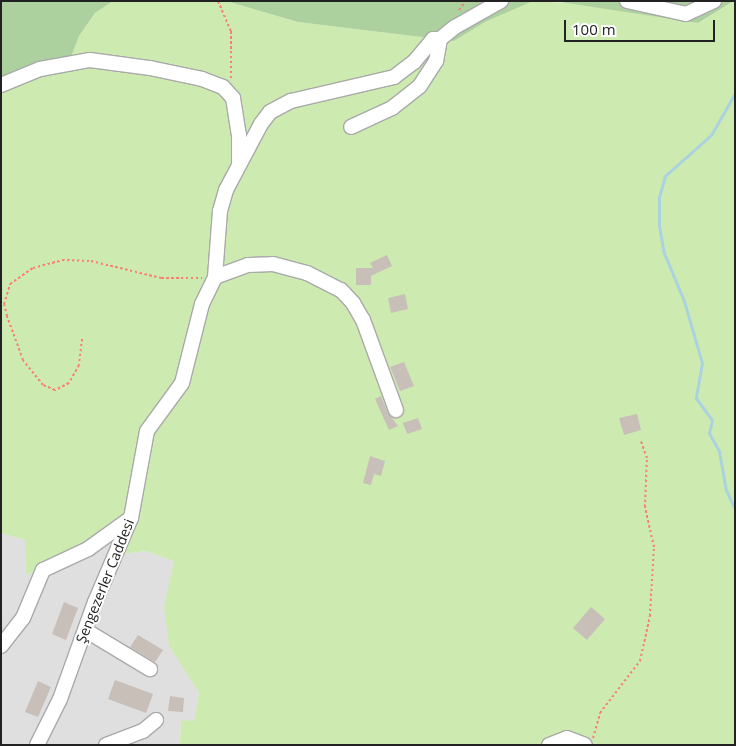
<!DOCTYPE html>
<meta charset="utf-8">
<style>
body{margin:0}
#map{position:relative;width:736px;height:746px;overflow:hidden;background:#f2efe9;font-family:"Open Sans",sans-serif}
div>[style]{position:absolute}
.residential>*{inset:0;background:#e0dfdf}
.grass>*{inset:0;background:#cdebb0}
.forest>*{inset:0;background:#add19e}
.stream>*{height:3px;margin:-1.5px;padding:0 1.5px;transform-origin:1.5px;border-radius:1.5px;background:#aad3df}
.building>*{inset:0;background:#c7bfb8}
.path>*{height:2px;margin-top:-1px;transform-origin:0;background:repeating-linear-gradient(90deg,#fa8072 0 2.5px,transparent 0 5px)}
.roads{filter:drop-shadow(1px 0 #a9a9a9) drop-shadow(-1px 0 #a9a9a9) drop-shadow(0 1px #a9a9a9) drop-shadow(0 -1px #a9a9a9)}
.minor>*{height:14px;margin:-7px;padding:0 7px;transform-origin:7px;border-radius:7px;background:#fff}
span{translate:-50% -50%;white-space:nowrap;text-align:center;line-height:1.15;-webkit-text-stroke:4px #fff;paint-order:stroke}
.street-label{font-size:14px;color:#222}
.frame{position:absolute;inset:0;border:2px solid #222;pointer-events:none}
.scale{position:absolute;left:564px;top:20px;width:151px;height:22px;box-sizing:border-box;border:2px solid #222;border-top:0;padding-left:6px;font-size:15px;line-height:18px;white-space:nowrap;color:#222;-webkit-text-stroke:4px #fff;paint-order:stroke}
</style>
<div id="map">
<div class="residential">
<i style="clip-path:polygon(138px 514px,123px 554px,146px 551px,174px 561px,167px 606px,169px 646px,199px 693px,194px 722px,181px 720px,180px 745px,1px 745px,1px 533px,25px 540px,26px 575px,95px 539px,122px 516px)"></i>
</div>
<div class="grass">
<i style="clip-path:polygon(113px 1px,226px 1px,298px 22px,454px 41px,485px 22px,533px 1px,597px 5px,698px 23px,735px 1px,735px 745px,180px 745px,181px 720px,194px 721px,199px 693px,169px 646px,164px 607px,174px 561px,146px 551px,123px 554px,138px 514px,122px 516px,95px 539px,26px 575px,25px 540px,1px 533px,1px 90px,66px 70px,79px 36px,95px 13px)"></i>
</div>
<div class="forest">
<i style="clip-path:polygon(1px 1px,113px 1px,95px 13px,79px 36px,66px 70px,1px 90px)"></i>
<i style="clip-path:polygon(226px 1px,533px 1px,485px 22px,454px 41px,298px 22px)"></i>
<i style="clip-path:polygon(554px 1px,734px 1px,698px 23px)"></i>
</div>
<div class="stream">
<i style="left:735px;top:93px;width:48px;rotate:119.7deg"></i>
<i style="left:711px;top:135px;width:62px;rotate:138.3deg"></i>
<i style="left:665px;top:176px;width:22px;rotate:106deg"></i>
<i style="left:659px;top:197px;width:29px;rotate:90deg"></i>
<i style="left:659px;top:226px;width:27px;rotate:80deg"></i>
<i style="left:664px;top:253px;width:52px;rotate:67.4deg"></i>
<i style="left:684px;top:301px;width:65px;rotate:73.8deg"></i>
<i style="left:702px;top:363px;width:36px;rotate:100deg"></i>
<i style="left:696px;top:398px;width:27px;rotate:54deg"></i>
<i style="left:712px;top:420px;width:13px;rotate:103deg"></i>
<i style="left:709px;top:433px;width:21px;rotate:61deg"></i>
<i style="left:719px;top:451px;width:40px;rotate:80deg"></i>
<i style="left:726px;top:490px;width:21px;rotate:65deg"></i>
</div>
<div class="building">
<i style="clip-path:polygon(387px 255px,392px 266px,371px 276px,371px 285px,356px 285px,356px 268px,373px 268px,370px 263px)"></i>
<i style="clip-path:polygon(405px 294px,408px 309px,391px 313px,388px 298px)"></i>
<i style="clip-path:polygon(404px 362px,414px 386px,400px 391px,390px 367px)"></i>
<i style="clip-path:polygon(381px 396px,388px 413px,398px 426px,389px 430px,375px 399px)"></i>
<i style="clip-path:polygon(637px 414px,641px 430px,624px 435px,619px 418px)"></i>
<i style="clip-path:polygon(418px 418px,422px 429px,407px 434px,403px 423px)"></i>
<i style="clip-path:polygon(370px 456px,385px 461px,381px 476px,374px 474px,371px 485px,363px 483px)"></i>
<i style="clip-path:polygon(64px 602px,78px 608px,66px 640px,52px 634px)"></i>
<i style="clip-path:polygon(591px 607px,605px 619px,587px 640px,573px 628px)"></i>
<i style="clip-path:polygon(138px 635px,163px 650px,155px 662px,130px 647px)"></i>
<i style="clip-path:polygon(115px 680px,153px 694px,146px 713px,108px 699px)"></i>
<i style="clip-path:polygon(38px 681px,51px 687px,38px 717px,25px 712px)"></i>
<i style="clip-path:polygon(170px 696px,184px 698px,183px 712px,168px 711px)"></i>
</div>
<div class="path">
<i style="left:218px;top:1px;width:33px;rotate:67deg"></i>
<i style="left:231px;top:31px;width:48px;rotate:90deg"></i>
<i style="left:459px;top:10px;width:11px;rotate:-52deg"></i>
<i style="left:82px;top:339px;width:26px;rotate:97deg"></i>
<i style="left:79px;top:365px;width:21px;rotate:119deg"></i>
<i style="left:69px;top:383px;width:16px;rotate:153deg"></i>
<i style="left:55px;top:390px;width:13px;rotate:-157deg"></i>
<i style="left:43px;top:385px;width:32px;rotate:-129deg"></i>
<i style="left:23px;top:360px;width:47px;rotate:-110deg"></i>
<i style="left:7px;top:316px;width:12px;rotate:-104deg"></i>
<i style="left:4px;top:304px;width:21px;rotate:-73deg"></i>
<i style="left:10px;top:284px;width:28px;rotate:-35deg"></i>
<i style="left:33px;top:268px;width:30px;rotate:-15deg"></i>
<i style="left:62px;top:260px;width:29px;rotate:2deg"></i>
<i style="left:91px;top:261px;width:72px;rotate:13.7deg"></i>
<i style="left:161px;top:278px;width:41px"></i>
<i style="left:593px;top:738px;width:26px;rotate:-74deg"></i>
<i style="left:600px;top:713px;width:66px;rotate:-52.4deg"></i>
<i style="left:640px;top:661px;width:46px;rotate:-77.5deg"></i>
<i style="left:650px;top:616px;width:69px;rotate:-86.7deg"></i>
<i style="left:654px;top:547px;width:41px;rotate:-102.7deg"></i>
<i style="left:645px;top:507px;width:49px;rotate:-87.7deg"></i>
<i style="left:647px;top:458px;width:20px;rotate:-110deg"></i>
</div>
<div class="roads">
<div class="minor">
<i style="left:627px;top:1px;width:60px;rotate:12.4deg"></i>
<i style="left:686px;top:14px;width:31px;rotate:-25deg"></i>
<i style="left:440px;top:39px;width:19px;rotate:-39deg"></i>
<i style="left:455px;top:27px;width:53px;rotate:-29.5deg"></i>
<i style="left:1px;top:85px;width:42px;rotate:-22.3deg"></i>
<i style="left:40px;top:69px;width:51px;rotate:-10.2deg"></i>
<i style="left:90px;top:60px;width:61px;rotate:7.6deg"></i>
<i style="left:150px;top:68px;width:53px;rotate:11.9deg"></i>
<i style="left:202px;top:79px;width:22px;rotate:21deg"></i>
<i style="left:223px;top:87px;width:15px;rotate:48deg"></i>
<i style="left:233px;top:98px;width:36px;rotate:81deg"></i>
<i style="left:239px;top:134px;width:29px;rotate:90deg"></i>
<i style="left:215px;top:277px;width:35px;rotate:-20deg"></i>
<i style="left:248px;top:265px;width:25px;rotate:-2deg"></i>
<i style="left:273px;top:264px;width:35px;rotate:15deg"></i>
<i style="left:307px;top:273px;width:38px;rotate:27deg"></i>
<i style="left:341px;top:290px;width:18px;rotate:47deg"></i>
<i style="left:353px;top:303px;width:20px;rotate:60deg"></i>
<i style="left:363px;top:320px;width:96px;rotate:69.9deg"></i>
<i style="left:85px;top:630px;width:76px;rotate:31deg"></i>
<i style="left:1px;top:646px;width:36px;rotate:-52deg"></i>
<i style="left:23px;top:618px;width:52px;rotate:-67.4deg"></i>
<i style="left:43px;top:570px;width:50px;rotate:-25deg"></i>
<i style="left:88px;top:549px;width:53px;rotate:-35.8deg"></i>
<i style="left:37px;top:745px;width:51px;rotate:-63.4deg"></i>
<i style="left:60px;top:699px;width:103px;rotate:-70.2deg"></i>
<i style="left:95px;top:602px;width:91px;rotate:-66.8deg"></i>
<i style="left:131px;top:518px;width:88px;rotate:-79.6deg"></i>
<i style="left:147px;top:431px;width:59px;rotate:-53.9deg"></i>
<i style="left:182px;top:383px;width:81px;rotate:-75.8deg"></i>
<i style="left:202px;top:304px;width:30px;rotate:-64deg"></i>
<i style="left:215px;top:277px;width:66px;rotate:-85.7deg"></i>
<i style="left:220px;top:211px;width:22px;rotate:-74deg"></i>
<i style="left:226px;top:190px;width:75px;rotate:-62.1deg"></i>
<i style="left:261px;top:124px;width:15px;rotate:-53deg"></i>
<i style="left:270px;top:112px;width:24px;rotate:-28deg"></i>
<i style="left:291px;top:101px;width:106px;rotate:-13.1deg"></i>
<i style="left:394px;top:77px;width:25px;rotate:-37deg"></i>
<i style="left:414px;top:62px;width:30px;rotate:-50deg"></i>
<i style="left:433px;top:39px;width:7px"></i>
<i style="left:440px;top:39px;width:22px;rotate:100deg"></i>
<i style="left:436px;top:61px;width:30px;rotate:123deg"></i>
<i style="left:420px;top:86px;width:36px;rotate:142deg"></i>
<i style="left:392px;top:108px;width:45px;rotate:155.1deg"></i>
<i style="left:106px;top:745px;width:40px;rotate:-21deg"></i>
<i style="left:143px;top:731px;width:17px;rotate:-40deg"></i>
<i style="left:549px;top:745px;width:19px;rotate:-21deg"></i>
<i style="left:567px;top:738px;width:19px;rotate:21deg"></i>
</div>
</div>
<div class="street-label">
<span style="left:105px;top:581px;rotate:-68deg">Şengezerler Caddesi</span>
</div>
<div class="frame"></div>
<div class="scale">100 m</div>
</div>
